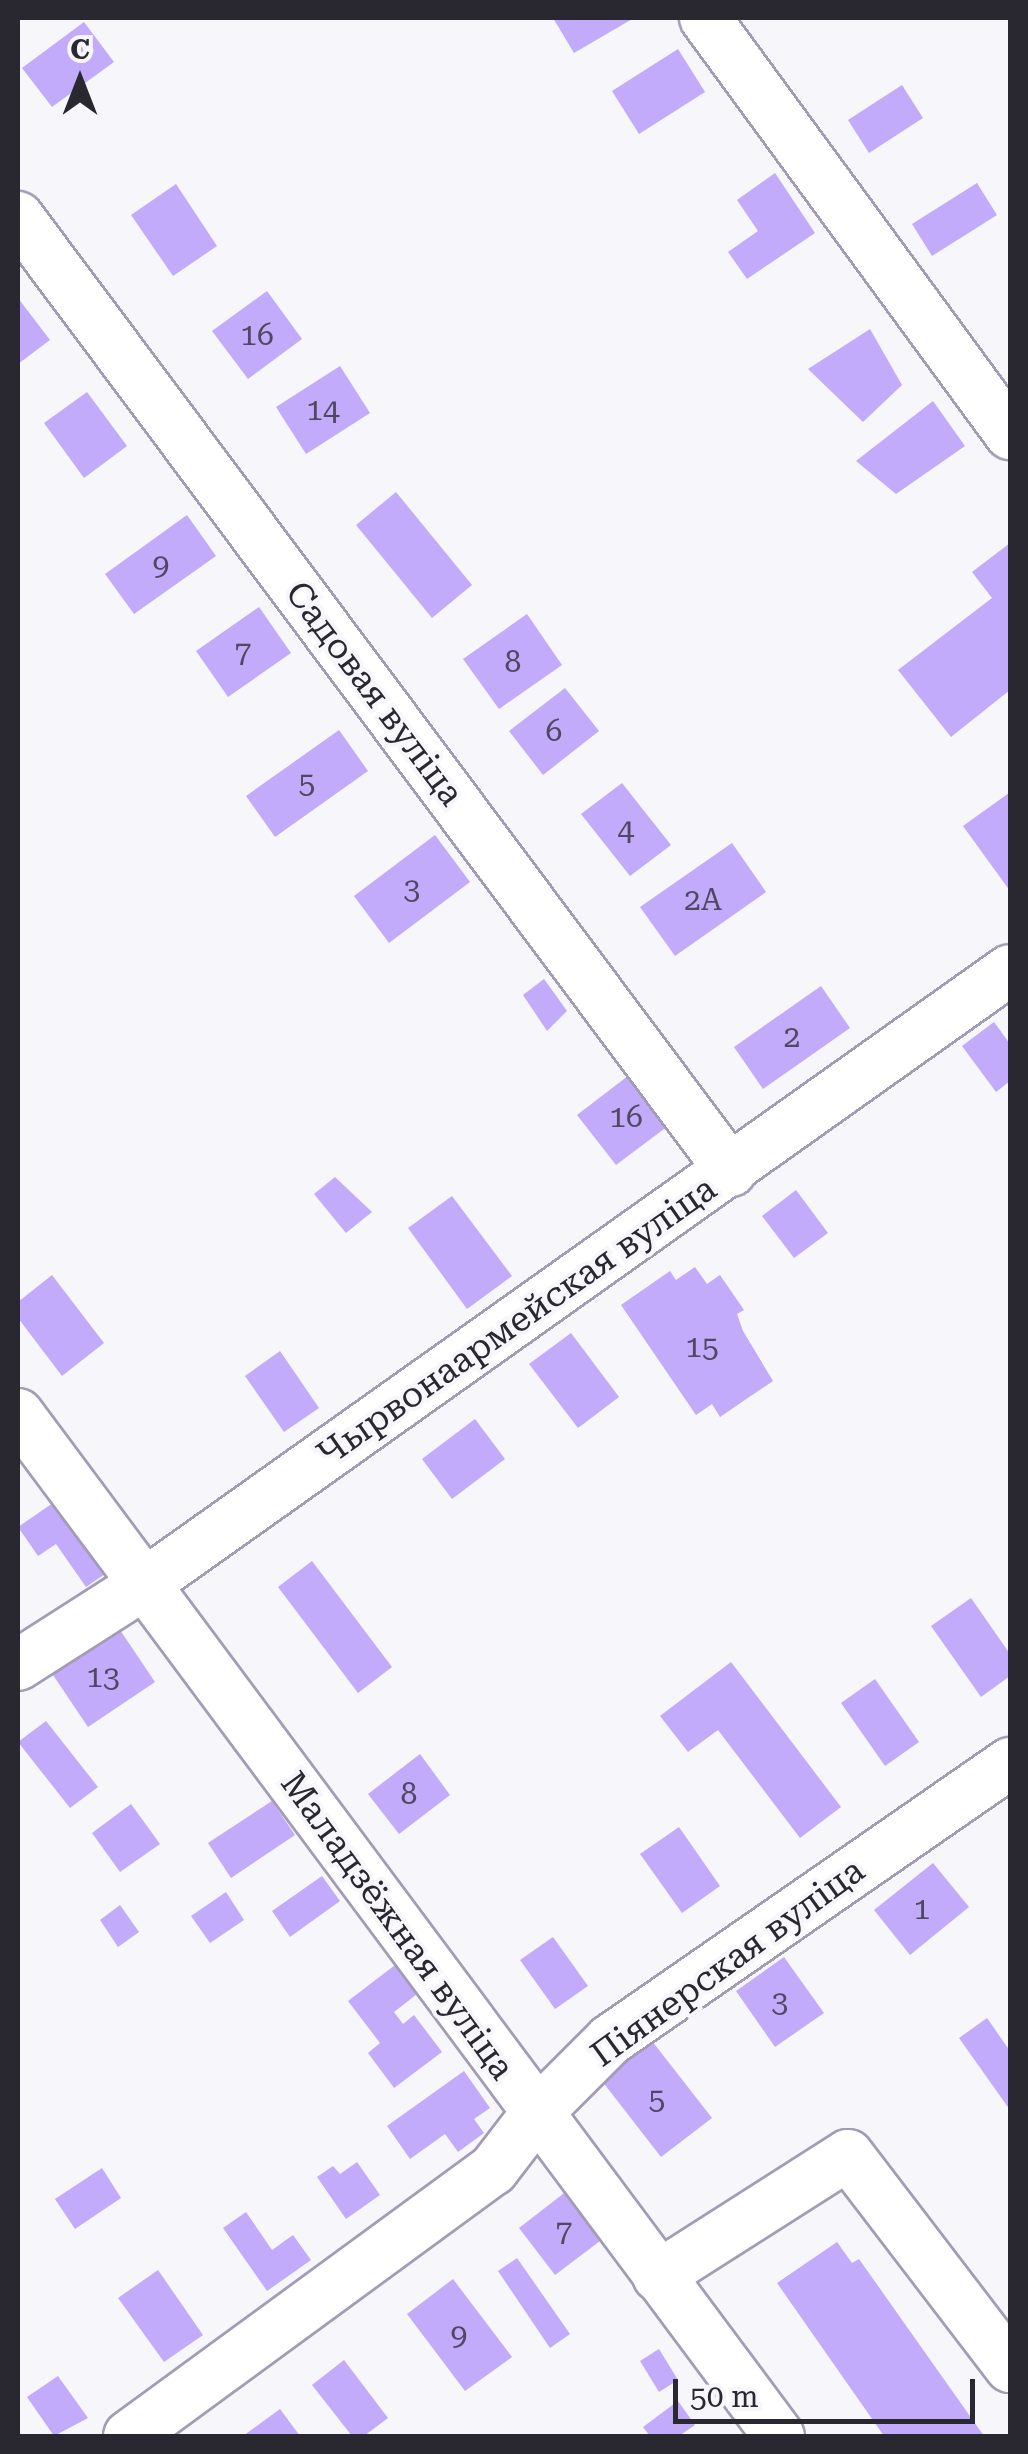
<!DOCTYPE html>
<meta charset="utf-8">
<style>
body{margin:0}
#map{position:relative;width:1028px;height:2454px;overflow:hidden;background:#f7f6fb;font-family:"Roboto Serif",serif}
div>[style]{position:absolute}
.building>*{inset:0;background:#c1abfa}
.roads{filter:drop-shadow(2px 0 #a39cb5) drop-shadow(-2px 0 #a39cb5) drop-shadow(0 2px #a39cb5) drop-shadow(0 -2px #a39cb5)}
.minor>*{height:50px;margin:-25px;padding:0 25px;transform-origin:25px;border-radius:25px;background:#fff}
span{translate:-50% -50%;white-space:nowrap;text-align:center;line-height:1.15;-webkit-text-stroke:8px #f7f6fb;paint-order:stroke}
.number-label{font-size:30px;color:#4f4862}
.number-label span{-webkit-text-stroke-width:0}
.street-label{font-size:35px;color:#292730}
.frame{position:absolute;inset:0;border:20px solid #292730;pointer-events:none}
.north{position:absolute;left:30px;top:30px;width:100px;height:100px;-webkit-text-stroke:8px #f7f6fb;paint-order:stroke;rotate:0deg;font-size:28px;font-weight:700;line-height:40px;text-align:center;color:#292730}
.north::after{content:'';display:block;margin:auto;width:35px;height:45px;background:#292730;clip-path:polygon(50% 0,100% 100%,50% 72%,0 100%)}
.scale{position:absolute;left:673px;top:2379px;width:302px;height:45px;box-sizing:border-box;border:5px solid #292730;border-top:0;padding-left:12px;font-size:30px;line-height:35px;white-space:nowrap;color:#292730;-webkit-text-stroke:8px #f7f6fb;paint-order:stroke}
</style>
<div id="map">
<div class="building">
<i style="clip-path:polygon(553px 18px,634px 18px,574px 53px)"></i>
<i style="clip-path:polygon(84px 22px,114px 62px,52px 107px,22px 68px)"></i>
<i style="clip-path:polygon(678px 49px,705px 92px,639px 134px,612px 91px)"></i>
<i style="clip-path:polygon(902px 85px,923px 118px,869px 153px,848px 120px)"></i>
<i style="clip-path:polygon(775px 173px,815px 233px,747px 279px,728px 252px,758px 231px,737px 200px)"></i>
<i style="clip-path:polygon(977px 183px,997px 215px,932px 256px,912px 224px)"></i>
<i style="clip-path:polygon(176px 184px,217px 246px,173px 276px,131px 215px)"></i>
<i style="clip-path:polygon(267px 291px,302px 339px,248px 379px,212px 331px)"></i>
<i style="clip-path:polygon(18px 298px,50px 340px,18px 364px)"></i>
<i style="clip-path:polygon(870px 329px,902px 385px,863px 422px,808px 369px)"></i>
<i style="clip-path:polygon(340px 366px,370px 413px,306px 454px,276px 407px)"></i>
<i style="clip-path:polygon(87px 392px,127px 446px,84px 478px,44px 423px)"></i>
<i style="clip-path:polygon(933px 401px,965px 446px,896px 494px,856px 461px)"></i>
<i style="clip-path:polygon(396px 492px,472px 585px,432px 618px,356px 525px)"></i>
<i style="clip-path:polygon(187px 515px,216px 556px,134px 614px,105px 574px)"></i>
<i style="clip-path:polygon(1010px 543px,1010px 690px,951px 737px,898px 670px,992px 598px,972px 572px)"></i>
<i style="clip-path:polygon(259px 607px,291px 653px,228px 697px,196px 651px)"></i>
<i style="clip-path:polygon(527px 614px,562px 665px,499px 709px,463px 659px)"></i>
<i style="clip-path:polygon(565px 688px,599px 731px,543px 775px,509px 731px)"></i>
<i style="clip-path:polygon(339px 730px,368px 771px,275px 837px,246px 796px)"></i>
<i style="clip-path:polygon(622px 783px,671px 845px,630px 876px,581px 814px)"></i>
<i style="clip-path:polygon(1009px 793px,1010px 795px,1010px 891px,963px 826px)"></i>
<i style="clip-path:polygon(435px 835px,470px 882px,389px 943px,354px 896px)"></i>
<i style="clip-path:polygon(732px 843px,766px 892px,675px 956px,640px 907px)"></i>
<i style="clip-path:polygon(544px 979px,567px 1011px,547px 1031px,523px 995px)"></i>
<i style="clip-path:polygon(821px 986px,850px 1028px,763px 1089px,734px 1047px)"></i>
<i style="clip-path:polygon(994px 1022px,1010px 1044px,1010px 1081px,996px 1092px,962px 1046px)"></i>
<i style="clip-path:polygon(637px 1069px,676px 1120px,616px 1165px,577px 1115px)"></i>
<i style="clip-path:polygon(335px 1177px,372px 1212px,346px 1233px,314px 1194px)"></i>
<i style="clip-path:polygon(796px 1190px,828px 1233px,794px 1258px,762px 1216px)"></i>
<i style="clip-path:polygon(452px 1196px,512px 1276px,467px 1309px,408px 1228px)"></i>
<i style="clip-path:polygon(695px 1267px,707px 1284px,720px 1275px,744px 1310px,737px 1314px,743px 1331px,773px 1381px,720px 1417px,712px 1404px,696px 1415px,621px 1305px,670px 1271px,676px 1280px)"></i>
<i style="clip-path:polygon(52px 1275px,104px 1343px,62px 1376px,18px 1318px,18px 1302px)"></i>
<i style="clip-path:polygon(571px 1333px,619px 1397px,578px 1428px,529px 1364px)"></i>
<i style="clip-path:polygon(280px 1351px,319px 1408px,284px 1432px,245px 1376px)"></i>
<i style="clip-path:polygon(475px 1419px,505px 1459px,452px 1499px,422px 1459px)"></i>
<i style="clip-path:polygon(69px 1492px,118px 1565px,86px 1587px,56px 1544px,38px 1556px,18px 1527px)"></i>
<i style="clip-path:polygon(312px 1561px,392px 1667px,358px 1693px,278px 1587px)"></i>
<i style="clip-path:polygon(971px 1598px,1010px 1654px,1010px 1676px,981px 1697px,931px 1626px)"></i>
<i style="clip-path:polygon(118px 1627px,155px 1682px,88px 1727px,51px 1672px)"></i>
<i style="clip-path:polygon(731px 1662px,841px 1807px,800px 1838px,718px 1730px,688px 1752px,660px 1716px)"></i>
<i style="clip-path:polygon(875px 1679px,919px 1742px,885px 1766px,841px 1703px)"></i>
<i style="clip-path:polygon(46px 1721px,98px 1787px,70px 1808px,18px 1742px)"></i>
<i style="clip-path:polygon(420px 1754px,450px 1795px,399px 1834px,368px 1794px)"></i>
<i style="clip-path:polygon(272px 1801px,295px 1835px,231px 1878px,208px 1843px)"></i>
<i style="clip-path:polygon(131px 1804px,160px 1844px,120px 1872px,92px 1833px)"></i>
<i style="clip-path:polygon(679px 1827px,720px 1886px,682px 1913px,640px 1854px)"></i>
<i style="clip-path:polygon(933px 1863px,969px 1907px,910px 1955px,874px 1910px)"></i>
<i style="clip-path:polygon(322px 1876px,340px 1901px,290px 1937px,272px 1911px)"></i>
<i style="clip-path:polygon(226px 1892px,244px 1920px,210px 1943px,191px 1916px)"></i>
<i style="clip-path:polygon(120px 1905px,139px 1932px,118px 1947px,100px 1920px)"></i>
<i style="clip-path:polygon(553px 1937px,588px 1986px,555px 2009px,520px 1960px)"></i>
<i style="clip-path:polygon(784px 1957px,824px 2013px,775px 2047px,736px 1991px)"></i>
<i style="clip-path:polygon(399px 1962px,421px 1991px,394px 2012px,403px 2024px,414px 2015px,442px 2052px,394px 2088px,368px 2053px,380px 2043px,348px 2001px)"></i>
<i style="clip-path:polygon(987px 2018px,1010px 2051px,1010px 2110px,959px 2038px)"></i>
<i style="clip-path:polygon(652px 2041px,712px 2118px,661px 2157px,602px 2081px)"></i>
<i style="clip-path:polygon(464px 2071px,490px 2108px,474px 2119px,484px 2133px,458px 2152px,445px 2134px,410px 2159px,387px 2126px)"></i>
<i style="clip-path:polygon(357px 2162px,380px 2195px,346px 2219px,317px 2177px,333px 2166px,340px 2174px)"></i>
<i style="clip-path:polygon(102px 2168px,121px 2198px,75px 2229px,55px 2199px)"></i>
<i style="clip-path:polygon(572px 2187px,608px 2235px,555px 2275px,519px 2228px)"></i>
<i style="clip-path:polygon(246px 2212px,272px 2250px,293px 2235px,311px 2260px,267px 2291px,223px 2228px)"></i>
<i style="clip-path:polygon(837px 2242px,852px 2263px,859px 2259px,984px 2436px,884px 2436px,777px 2283px)"></i>
<i style="clip-path:polygon(517px 2258px,570px 2334px,550px 2348px,498px 2271px)"></i>
<i style="clip-path:polygon(158px 2270px,203px 2335px,164px 2362px,118px 2298px)"></i>
<i style="clip-path:polygon(453px 2279px,512px 2357px,465px 2391px,407px 2314px)"></i>
<i style="clip-path:polygon(659px 2349px,678px 2380px,659px 2392px,640px 2361px)"></i>
<i style="clip-path:polygon(344px 2360px,388px 2418px,364px 2436px,352px 2436px,312px 2385px)"></i>
<i style="clip-path:polygon(58px 2376px,88px 2418px,54px 2436px,27px 2397px)"></i>
<i style="clip-path:polygon(678px 2401px,695px 2425px,679px 2436px,650px 2436px,643px 2427px)"></i>
<i style="clip-path:polygon(280px 2409px,300px 2436px,243px 2436px)"></i>
</div>
<div class="roads">
<div class="minor">
<i style="left:705px;top:18px;width:516px;rotate:53.75deg"></i>
<i style="left:18px;top:217px;width:1191px;rotate:53.23deg"></i>
<i style="left:18px;top:1414px;width:1274px;rotate:53.33deg"></i>
<i style="left:18px;top:1665px;width:152px;rotate:-32.6deg"></i>
<i style="left:146px;top:1583px;width:1059px;rotate:-35.36deg"></i>
<i style="left:658px;top:2276px;width:225px;rotate:-32.5deg"></i>
<i style="left:848px;top:2155px;width:267px;rotate:52.6deg"></i>
<i style="left:129px;top:2436px;width:451px;rotate:-36.2deg"></i>
<i style="left:493px;top:2170px;width:71px;rotate:-52.5deg"></i>
<i style="left:536px;top:2114px;width:105px;rotate:-45deg"></i>
<i style="left:610px;top:2040px;width:487px;rotate:-34.7deg"></i>
</div>
</div>
<div class="number-label">
<span style="left:257px;top:335px">16</span>
<span style="left:323px;top:410px">14</span>
<span style="left:161px;top:565px">9</span>
<span style="left:243px;top:652px">7</span>
<span style="left:513px;top:662px">8</span>
<span style="left:554px;top:731px">6</span>
<span style="left:307px;top:783px">5</span>
<span style="left:626px;top:830px">4</span>
<span style="left:412px;top:889px">3</span>
<span style="left:703px;top:900px">2А</span>
<span style="left:792px;top:1037px">2</span>
<span style="left:626px;top:1117px">16</span>
<span style="left:702px;top:1347px">15</span>
<span style="left:103px;top:1677px">13</span>
<span style="left:409px;top:1794px">8</span>
<span style="left:922px;top:1909px">1</span>
<span style="left:780px;top:2002px">3</span>
<span style="left:657px;top:2099px">5</span>
<span style="left:564px;top:2231px">7</span>
<span style="left:459px;top:2335px">9</span>
</div>
<div class="street-label">
<span style="left:374px;top:694px;rotate:53deg">Садовая вуліца</span>
<span style="left:517px;top:1322px;rotate:-35deg">Чырвонаармейская вуліца</span>
<span style="left:397px;top:1926px;rotate:54deg">Маладзёжная вуліца</span>
<span style="left:728px;top:1963px;rotate:-36deg">Піянерская вуліца</span>
</div>
<div class="frame"></div>
<div class="north">С</div>
<div class="scale">50 m</div>
</div>
